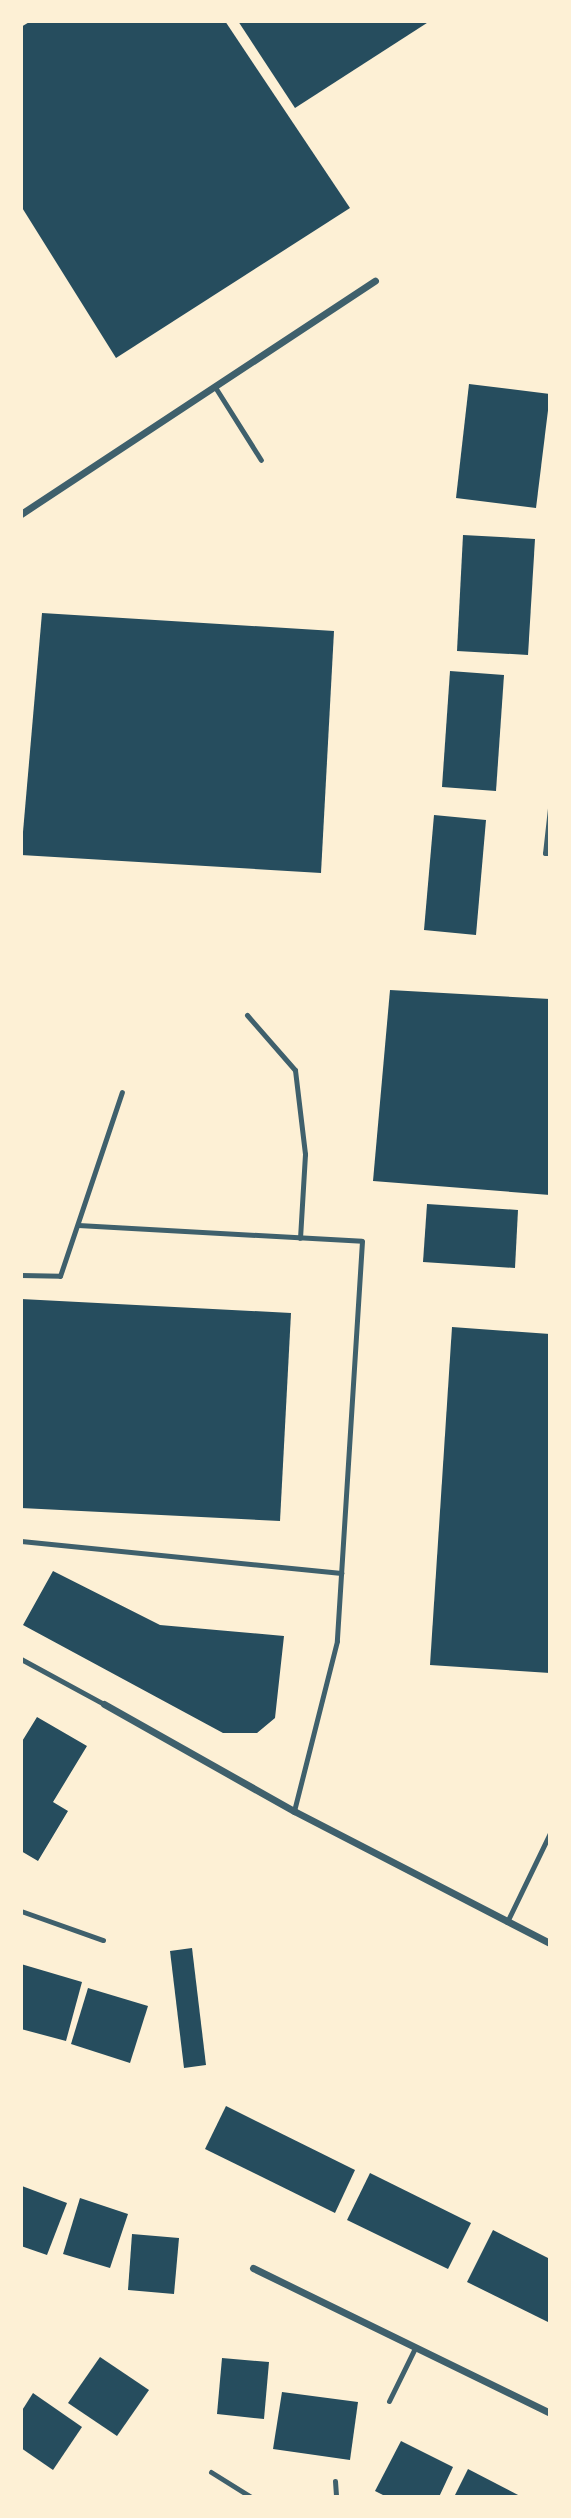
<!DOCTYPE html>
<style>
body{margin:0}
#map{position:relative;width:571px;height:2518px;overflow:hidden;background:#fdf0d5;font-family:"Noto Sans",sans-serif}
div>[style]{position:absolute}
.building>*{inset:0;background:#264d5e}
.service>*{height:5px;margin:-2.5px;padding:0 2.5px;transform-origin:2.5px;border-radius:2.5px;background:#3f606c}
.minor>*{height:7px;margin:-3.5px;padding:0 3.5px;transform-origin:3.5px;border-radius:3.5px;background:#3f606c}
span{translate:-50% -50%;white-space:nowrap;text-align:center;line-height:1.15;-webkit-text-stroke:7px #fdf0d5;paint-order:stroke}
.frame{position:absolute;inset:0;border:23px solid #fdf0d5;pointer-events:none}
</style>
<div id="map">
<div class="building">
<i style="clip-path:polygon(31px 21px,225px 21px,350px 208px,116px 358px,21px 206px,21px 27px)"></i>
<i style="clip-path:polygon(238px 21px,430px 21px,295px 108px)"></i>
<i style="clip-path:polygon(469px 384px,550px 394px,536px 508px,456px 498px)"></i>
<i style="clip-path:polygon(463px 535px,535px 539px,528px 655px,457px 651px)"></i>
<i style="clip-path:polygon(42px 613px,334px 631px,321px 873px,21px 855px)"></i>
<i style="clip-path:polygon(450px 671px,504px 675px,496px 791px,442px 787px)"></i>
<i style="clip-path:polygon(434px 815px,486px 820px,476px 935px,424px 930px)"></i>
<i style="clip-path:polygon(390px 990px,550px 999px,550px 1195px,373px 1181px)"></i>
<i style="clip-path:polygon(427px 1204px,518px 1210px,515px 1268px,423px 1262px)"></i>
<i style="clip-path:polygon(21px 1299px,291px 1313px,280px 1521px,21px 1508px)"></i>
<i style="clip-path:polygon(452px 1327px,550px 1334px,550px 1673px,430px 1665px)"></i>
<i style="clip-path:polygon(53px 1571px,160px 1625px,284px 1636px,275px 1718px,257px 1733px,223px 1733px,23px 1625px)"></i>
<i style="clip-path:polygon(37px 1717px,87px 1746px,53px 1802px,68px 1811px,38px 1861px,21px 1851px,21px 1743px)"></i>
<i style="clip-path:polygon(192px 1948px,206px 2065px,184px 2068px,170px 1951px)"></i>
<i style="clip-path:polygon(21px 1964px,82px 1982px,66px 2041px,21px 2029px)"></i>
<i style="clip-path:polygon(88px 1988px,148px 2006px,130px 2063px,71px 2044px)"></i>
<i style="clip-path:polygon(226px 2106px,355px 2170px,335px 2213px,205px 2149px)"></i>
<i style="clip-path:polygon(370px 2173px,471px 2223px,448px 2269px,347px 2220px)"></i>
<i style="clip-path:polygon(22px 2186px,67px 2203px,47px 2255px,21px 2246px)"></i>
<i style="clip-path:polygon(80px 2198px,128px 2214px,110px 2268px,63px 2254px)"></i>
<i style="clip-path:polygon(493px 2230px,550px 2259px,550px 2323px,467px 2282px)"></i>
<i style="clip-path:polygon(132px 2234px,179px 2238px,174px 2294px,128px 2290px)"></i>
<i style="clip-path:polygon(100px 2357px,149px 2390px,117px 2436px,68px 2403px)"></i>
<i style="clip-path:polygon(222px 2358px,269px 2362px,264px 2419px,217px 2414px)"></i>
<i style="clip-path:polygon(282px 2392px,358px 2402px,350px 2460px,273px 2449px)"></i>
<i style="clip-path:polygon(33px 2393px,82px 2427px,53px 2470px,21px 2448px,21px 2412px)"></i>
<i style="clip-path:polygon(401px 2441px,453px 2467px,439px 2497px,387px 2497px,375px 2491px)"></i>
<i style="clip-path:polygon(468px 2469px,522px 2497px,454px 2497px)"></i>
</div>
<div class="service">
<i style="left:215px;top:387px;width:86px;rotate:57.8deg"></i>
<i style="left:550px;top:808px;width:45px;rotate:96.3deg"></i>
<i style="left:545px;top:853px;width:5px"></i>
<i style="left:247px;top:1015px;width:73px;rotate:48.9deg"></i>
<i style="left:295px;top:1070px;width:85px;rotate:83.2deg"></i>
<i style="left:305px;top:1154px;width:84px;rotate:93.4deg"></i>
<i style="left:78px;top:1225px;width:284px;rotate:3.2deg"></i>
<i style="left:362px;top:1241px;width:401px;rotate:93.6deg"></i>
<i style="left:337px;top:1641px;width:175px;rotate:104.2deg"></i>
<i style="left:21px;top:1275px;width:39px;rotate:1deg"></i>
<i style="left:60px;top:1276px;width:194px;rotate:-71.4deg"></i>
<i style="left:21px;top:1541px;width:322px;rotate:5.7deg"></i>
<i style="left:21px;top:1659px;width:94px;rotate:28.5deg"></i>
<i style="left:21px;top:1911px;width:87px;rotate:19.5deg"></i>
<i style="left:507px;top:1922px;width:99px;rotate:-64.2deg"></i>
<i style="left:389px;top:2401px;width:57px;rotate:-63.9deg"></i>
<i style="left:211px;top:2472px;width:47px;rotate:32deg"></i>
<i style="left:335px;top:2481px;width:16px;rotate:86deg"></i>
</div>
<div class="minor">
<i style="left:21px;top:514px;width:424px;rotate:-33.4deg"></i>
<i style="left:104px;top:1704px;width:218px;rotate:29.4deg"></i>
<i style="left:294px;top:1811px;width:288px;rotate:27.3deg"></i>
<i style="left:253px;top:2268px;width:331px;rotate:26deg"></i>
</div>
<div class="frame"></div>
</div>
